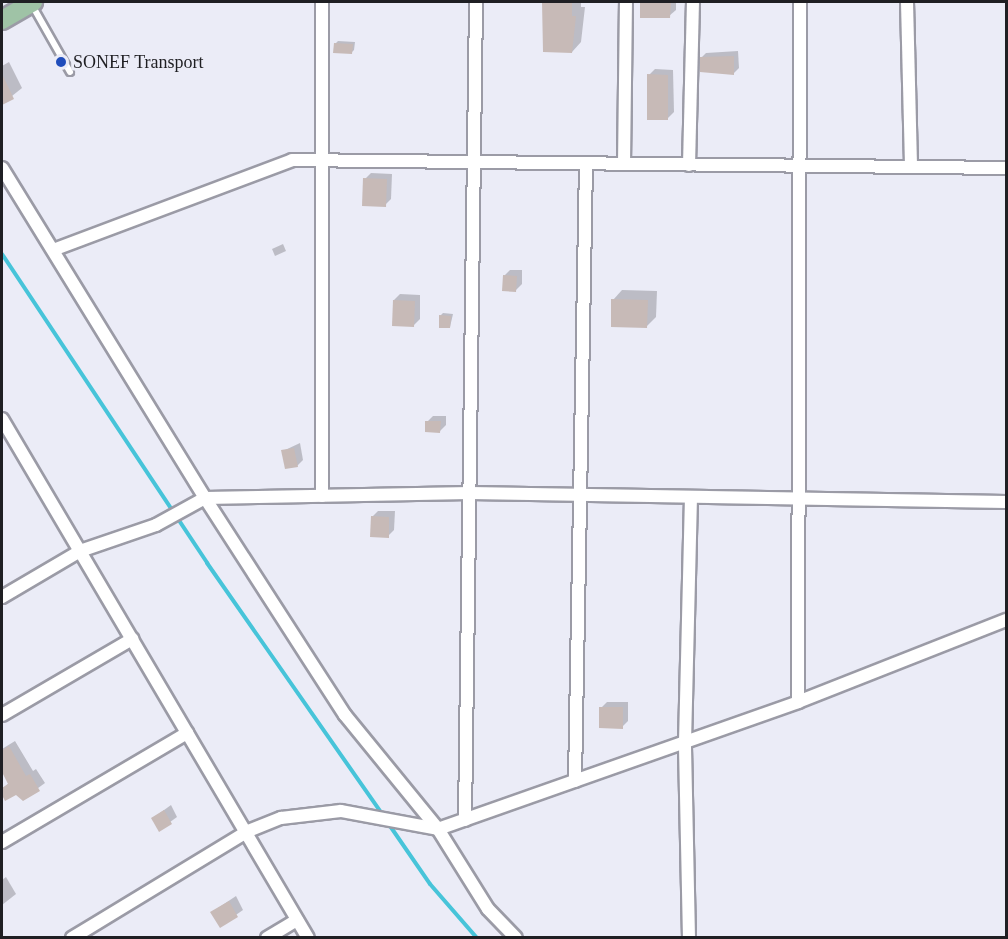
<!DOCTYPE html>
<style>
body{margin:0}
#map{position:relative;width:1008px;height:939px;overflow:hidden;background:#ebecf7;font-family:Georgia,serif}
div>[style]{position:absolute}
.shadow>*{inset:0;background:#0003}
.stream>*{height:4px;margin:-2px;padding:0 2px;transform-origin:2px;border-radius:2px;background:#47c4d9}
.building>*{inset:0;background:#c7bab7}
.roads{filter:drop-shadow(2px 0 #9b9ba6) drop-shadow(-2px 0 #9b9ba6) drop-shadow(0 2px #9b9ba6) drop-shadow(0 -2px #9b9ba6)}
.service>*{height:6px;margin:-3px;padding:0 3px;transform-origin:3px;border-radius:3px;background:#fff}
.minor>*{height:12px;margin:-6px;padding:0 6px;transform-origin:6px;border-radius:6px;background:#fff}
.primary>*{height:18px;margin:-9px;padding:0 9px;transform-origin:9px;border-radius:9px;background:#9fc3a6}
.dots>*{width:16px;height:16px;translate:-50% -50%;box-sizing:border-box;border:3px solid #ebecf7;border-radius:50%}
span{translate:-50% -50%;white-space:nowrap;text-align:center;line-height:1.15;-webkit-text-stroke:6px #ebecf7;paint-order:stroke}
.poi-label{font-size:18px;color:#1f1f23}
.left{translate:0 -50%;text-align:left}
.frame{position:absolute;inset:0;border:3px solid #1f1f23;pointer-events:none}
</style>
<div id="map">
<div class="shadow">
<i style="clip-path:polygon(544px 2px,581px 2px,581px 7px,585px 7px,581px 42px,572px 52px,544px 51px)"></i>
<i style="clip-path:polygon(642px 2px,676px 2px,676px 10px,669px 16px,641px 17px)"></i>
<i style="clip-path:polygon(338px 41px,355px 42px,354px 50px,352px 52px,335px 44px)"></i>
<i style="clip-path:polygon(738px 51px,739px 68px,734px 73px,701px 58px,706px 53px)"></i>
<i style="clip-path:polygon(9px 62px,22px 88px,2px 104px,2px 66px)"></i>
<i style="clip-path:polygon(655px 69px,673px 70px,674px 112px,668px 118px,649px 75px)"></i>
<i style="clip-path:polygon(371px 173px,392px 174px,391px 199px,385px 205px,365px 179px)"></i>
<i style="clip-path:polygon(283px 244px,286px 251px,275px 256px,272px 249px)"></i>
<i style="clip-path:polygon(510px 270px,522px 270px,522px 284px,516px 290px,504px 276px)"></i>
<i style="clip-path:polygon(622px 290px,657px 291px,656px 317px,647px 326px,613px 300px)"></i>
<i style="clip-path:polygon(400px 294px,420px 295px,420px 319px,414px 325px,394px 300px)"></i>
<i style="clip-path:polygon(443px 313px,453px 314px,450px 327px,440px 316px)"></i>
<i style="clip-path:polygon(433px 416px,446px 416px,446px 425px,440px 431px,427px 422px)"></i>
<i style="clip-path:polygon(300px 443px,303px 460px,297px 466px,283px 451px)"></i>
<i style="clip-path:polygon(378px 511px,395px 511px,394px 530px,388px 536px,372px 517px)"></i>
<i style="clip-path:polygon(607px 702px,628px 702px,628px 721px,622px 727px,601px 708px)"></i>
<i style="clip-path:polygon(15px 741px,33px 771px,36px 769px,45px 783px,23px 799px,17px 793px,6px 799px,2px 789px,9px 783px,2px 769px,2px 749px)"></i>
<i style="clip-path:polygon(171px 805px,177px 817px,159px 830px,153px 818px)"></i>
<i style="clip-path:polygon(6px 877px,16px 894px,2px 905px,2px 880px)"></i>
<i style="clip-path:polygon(236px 896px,243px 910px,220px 926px,212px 912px)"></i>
</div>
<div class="stream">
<i style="left:2px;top:254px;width:371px;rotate:56.4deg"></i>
<i style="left:207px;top:563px;width:306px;rotate:55.1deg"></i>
<i style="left:388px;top:823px;width:74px;rotate:55.5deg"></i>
<i style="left:430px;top:884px;width:72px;rotate:49deg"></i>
</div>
<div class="building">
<i style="clip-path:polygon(542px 2px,572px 2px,572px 16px,576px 16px,572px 53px,543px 52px)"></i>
<i style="clip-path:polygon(640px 2px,671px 2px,670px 18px,640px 18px)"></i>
<i style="clip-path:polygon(334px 43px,353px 44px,352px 54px,333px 53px)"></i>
<i style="clip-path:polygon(734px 56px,734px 75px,700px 72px,700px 57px)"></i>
<i style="clip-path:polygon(2px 74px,14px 99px,2px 105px)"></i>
<i style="clip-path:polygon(647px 74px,668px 75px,668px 120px,647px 120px)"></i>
<i style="clip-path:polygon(363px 178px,387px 179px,386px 207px,362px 206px)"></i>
<i style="clip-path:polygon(503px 275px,517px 276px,516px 292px,502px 291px)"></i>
<i style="clip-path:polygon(611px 299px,648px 300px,647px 328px,611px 327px)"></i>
<i style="clip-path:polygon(393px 300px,415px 301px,414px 327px,392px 326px)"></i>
<i style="clip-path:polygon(439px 315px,451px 316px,450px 328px,439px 328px)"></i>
<i style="clip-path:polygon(425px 421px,441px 421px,440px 433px,425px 432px)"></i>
<i style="clip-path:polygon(294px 448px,298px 467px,285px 469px,281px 450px)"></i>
<i style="clip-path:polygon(371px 516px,389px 517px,389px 538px,370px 537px)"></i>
<i style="clip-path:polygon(599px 707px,623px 707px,623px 729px,599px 728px)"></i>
<i style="clip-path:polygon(9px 746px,26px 776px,30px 774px,40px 791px,23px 801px,16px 795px,5px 801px,2px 795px,2px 788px,8px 784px,2px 772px,2px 750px)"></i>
<i style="clip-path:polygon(164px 810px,172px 824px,159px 832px,151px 818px)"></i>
<i style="clip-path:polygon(229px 901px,238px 917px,220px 928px,210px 912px)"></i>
</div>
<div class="roads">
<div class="service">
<i style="left:32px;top:5px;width:77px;rotate:60.4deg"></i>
</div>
<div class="minor">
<i style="left:322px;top:2px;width:494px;rotate:90deg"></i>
<i style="left:907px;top:2px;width:165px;rotate:88.6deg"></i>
<i style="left:624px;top:164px;width:162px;rotate:-89.3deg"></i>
<i style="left:689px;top:165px;width:163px;rotate:-88.6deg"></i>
<i style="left:2px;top:168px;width:387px;rotate:58.4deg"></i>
<i style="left:205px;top:498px;width:258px;rotate:57.2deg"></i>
<i style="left:345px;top:715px;width:147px;rotate:50.8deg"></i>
<i style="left:438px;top:829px;width:94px;rotate:58deg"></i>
<i style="left:488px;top:909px;width:40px;rotate:46deg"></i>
<i style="left:53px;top:250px;width:255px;rotate:-20.6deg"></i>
<i style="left:292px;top:160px;width:714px;rotate:0.64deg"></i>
<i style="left:2px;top:419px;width:602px;rotate:59.48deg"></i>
<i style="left:2px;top:597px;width:91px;rotate:-30.5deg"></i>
<i style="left:80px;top:551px;width:80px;rotate:-18.9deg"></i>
<i style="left:156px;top:525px;width:56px;rotate:-28.9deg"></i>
<i style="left:205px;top:498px;width:265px;rotate:-1.1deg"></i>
<i style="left:470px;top:493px;width:536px;rotate:0.96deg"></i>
<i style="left:798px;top:702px;width:700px;rotate:-89.84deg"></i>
<i style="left:2px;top:715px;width:151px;rotate:-30.3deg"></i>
<i style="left:575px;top:781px;width:617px;rotate:-88.98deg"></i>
<i style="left:465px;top:820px;width:818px;rotate:-89.23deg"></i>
<i style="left:2px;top:842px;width:215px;rotate:-30.5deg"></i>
<i style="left:72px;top:938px;width:204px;rotate:-31.3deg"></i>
<i style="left:246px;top:832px;width:38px;rotate:-22deg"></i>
<i style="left:281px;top:818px;width:60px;rotate:-6.7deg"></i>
<i style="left:341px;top:811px;width:99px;rotate:10.5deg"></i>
<i style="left:438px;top:829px;width:382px;rotate:-19.4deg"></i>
<i style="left:798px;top:702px;width:224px;rotate:-21.5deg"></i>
<i style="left:267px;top:938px;width:35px;rotate:-31deg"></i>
<i style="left:689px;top:938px;width:196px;rotate:-91.2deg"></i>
<i style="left:685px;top:742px;width:245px;rotate:-88.6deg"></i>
</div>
<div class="primary">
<i style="left:2px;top:20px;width:36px;rotate:-30deg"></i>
</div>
</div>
<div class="dots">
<i style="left:61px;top:62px;background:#204dbb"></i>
</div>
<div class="poi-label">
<span class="left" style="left:73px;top:62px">SONEF Transport</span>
</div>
<div class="frame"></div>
</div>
